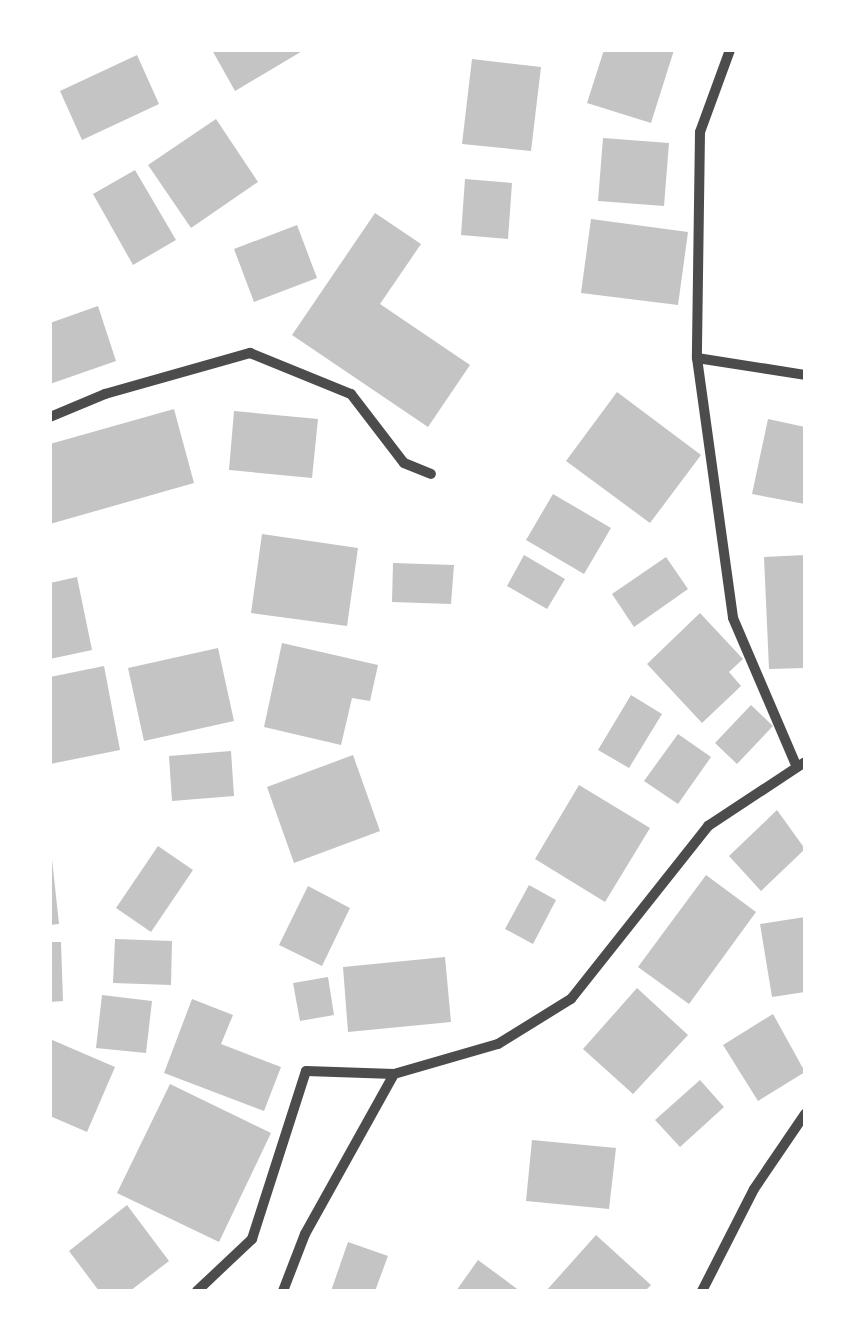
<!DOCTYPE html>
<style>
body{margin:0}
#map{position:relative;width:855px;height:1341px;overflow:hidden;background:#fff;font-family:"PT Sans",sans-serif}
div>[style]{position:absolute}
.building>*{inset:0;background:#c4c4c4}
.minor>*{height:10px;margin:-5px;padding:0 5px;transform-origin:5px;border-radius:5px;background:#4c4c4c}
span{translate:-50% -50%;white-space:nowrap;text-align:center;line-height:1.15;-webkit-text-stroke:10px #fff;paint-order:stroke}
.frame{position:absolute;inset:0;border:52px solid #fff;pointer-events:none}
</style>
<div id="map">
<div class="building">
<i style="clip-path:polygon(212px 50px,304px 50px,235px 91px)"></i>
<i style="clip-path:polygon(604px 50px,674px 50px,651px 123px,587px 103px)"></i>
<i style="clip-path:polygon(137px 55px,159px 104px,82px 140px,60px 91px)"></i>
<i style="clip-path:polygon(472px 59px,541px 67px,531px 151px,462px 144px)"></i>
<i style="clip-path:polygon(216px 119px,258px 182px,191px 228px,148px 165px)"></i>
<i style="clip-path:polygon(603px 138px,669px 143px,664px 206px,598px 201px)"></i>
<i style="clip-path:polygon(135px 170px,176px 240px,133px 265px,93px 194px)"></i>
<i style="clip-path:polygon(465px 179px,512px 183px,508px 239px,461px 235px)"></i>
<i style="clip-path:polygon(375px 213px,421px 244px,380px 304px,470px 365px,428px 427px,292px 335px)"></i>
<i style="clip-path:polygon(591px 219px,688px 232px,678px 305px,581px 293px)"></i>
<i style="clip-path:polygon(297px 225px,317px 278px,254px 302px,234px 249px)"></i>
<i style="clip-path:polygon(98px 306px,116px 361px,50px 384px,50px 323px)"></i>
<i style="clip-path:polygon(617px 392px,701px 455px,650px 523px,566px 461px)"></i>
<i style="clip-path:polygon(174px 409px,194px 483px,50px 524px,50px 444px)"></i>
<i style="clip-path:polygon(234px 411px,318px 419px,312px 478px,229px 470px)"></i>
<i style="clip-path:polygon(768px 419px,805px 427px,805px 504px,752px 494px)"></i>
<i style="clip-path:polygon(553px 494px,611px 528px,584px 574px,526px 540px)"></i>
<i style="clip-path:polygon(262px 534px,358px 548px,347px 626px,251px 613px)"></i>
<i style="clip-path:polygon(524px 555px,565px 579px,547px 609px,507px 586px)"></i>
<i style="clip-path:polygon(805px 555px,805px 668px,769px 669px,764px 557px)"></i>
<i style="clip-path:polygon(666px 557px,688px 589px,634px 627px,612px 594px)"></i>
<i style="clip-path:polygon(393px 563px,454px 565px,451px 604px,392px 602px)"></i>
<i style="clip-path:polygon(77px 577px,92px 650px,50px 659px,50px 583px)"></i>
<i style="clip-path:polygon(700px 613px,743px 659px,729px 672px,741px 686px,702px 723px,647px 664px)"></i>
<i style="clip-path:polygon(282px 643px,378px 665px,370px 701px,352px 698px,341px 745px,264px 727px)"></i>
<i style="clip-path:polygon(218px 648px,234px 721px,144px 741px,128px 668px)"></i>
<i style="clip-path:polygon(104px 666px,120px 750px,50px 764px,50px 677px)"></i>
<i style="clip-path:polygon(631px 695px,662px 714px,629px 768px,598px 750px)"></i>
<i style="clip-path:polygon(751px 705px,773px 726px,737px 764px,715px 743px)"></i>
<i style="clip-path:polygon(678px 734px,711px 757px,678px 804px,644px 781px)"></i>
<i style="clip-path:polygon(231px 751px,234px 796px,172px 801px,169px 756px)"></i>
<i style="clip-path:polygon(353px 755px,380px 831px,294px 863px,267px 787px)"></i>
<i style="clip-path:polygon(579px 785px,650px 828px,605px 902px,535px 859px)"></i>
<i style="clip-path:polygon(777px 810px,805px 849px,761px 891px,729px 856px)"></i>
<i style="clip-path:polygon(50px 841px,59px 924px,50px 925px)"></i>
<i style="clip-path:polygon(158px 846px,193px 870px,151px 932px,116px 908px)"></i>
<i style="clip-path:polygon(706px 875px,756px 912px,689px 1004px,638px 967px)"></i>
<i style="clip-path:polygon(529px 885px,556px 900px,533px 944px,505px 929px)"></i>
<i style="clip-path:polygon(308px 886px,350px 908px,322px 966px,279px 945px)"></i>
<i style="clip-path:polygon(805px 917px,805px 992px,772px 997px,760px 924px)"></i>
<i style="clip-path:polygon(115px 939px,172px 941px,171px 985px,113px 983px)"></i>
<i style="clip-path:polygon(50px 942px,61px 942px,63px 1001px,50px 1002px)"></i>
<i style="clip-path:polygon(445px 957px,451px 1022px,348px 1032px,343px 967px)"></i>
<i style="clip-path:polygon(328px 977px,334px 1015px,300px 1021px,293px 983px)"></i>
<i style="clip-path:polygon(637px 988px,688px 1035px,633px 1094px,583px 1049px)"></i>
<i style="clip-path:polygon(102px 995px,152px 1001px,146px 1053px,96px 1048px)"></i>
<i style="clip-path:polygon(192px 999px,233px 1015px,221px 1044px,281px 1067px,264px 1111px,164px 1073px)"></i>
<i style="clip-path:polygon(773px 1014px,805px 1072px,758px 1101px,723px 1045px)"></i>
<i style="clip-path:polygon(50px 1039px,115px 1067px,87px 1132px,50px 1116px)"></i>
<i style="clip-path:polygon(700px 1080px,724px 1107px,680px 1147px,655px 1120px)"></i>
<i style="clip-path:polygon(170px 1084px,271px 1133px,219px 1242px,117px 1193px)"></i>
<i style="clip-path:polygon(532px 1140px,616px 1148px,609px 1209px,526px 1201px)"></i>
<i style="clip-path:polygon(127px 1205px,169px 1261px,130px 1291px,99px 1291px,69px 1251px)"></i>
<i style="clip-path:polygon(596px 1235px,651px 1285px,645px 1291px,546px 1291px)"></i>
<i style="clip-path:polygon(348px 1242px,388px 1256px,375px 1291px,331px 1291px)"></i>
<i style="clip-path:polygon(478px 1260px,520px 1291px,456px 1291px)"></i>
</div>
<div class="minor">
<i style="left:730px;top:50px;width:87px;rotate:110.1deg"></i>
<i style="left:700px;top:132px;width:226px;rotate:90.8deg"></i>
<i style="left:697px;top:358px;width:262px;rotate:82.1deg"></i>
<i style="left:733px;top:618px;width:162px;rotate:66.8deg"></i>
<i style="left:697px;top:358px;width:109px;rotate:8.9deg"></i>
<i style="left:50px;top:417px;width:60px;rotate:-22.7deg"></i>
<i style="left:105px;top:394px;width:151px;rotate:-15.8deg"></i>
<i style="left:250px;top:353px;width:109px;rotate:22.1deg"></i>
<i style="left:351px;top:394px;width:87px;rotate:52.5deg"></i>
<i style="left:404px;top:463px;width:29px;rotate:22deg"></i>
<i style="left:197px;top:1291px;width:76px;rotate:-43.4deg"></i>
<i style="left:252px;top:1239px;width:176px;rotate:-72.2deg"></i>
<i style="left:306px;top:1071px;width:88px;rotate:2deg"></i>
<i style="left:394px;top:1074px;width:108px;rotate:-16.1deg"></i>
<i style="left:498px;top:1044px;width:86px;rotate:-31.7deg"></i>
<i style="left:571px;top:999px;width:221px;rotate:-51.6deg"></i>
<i style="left:708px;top:826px;width:116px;rotate:-33.4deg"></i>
<i style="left:283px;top:1291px;width:61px;rotate:-68.9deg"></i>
<i style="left:305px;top:1234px;width:183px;rotate:-60.9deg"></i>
<i style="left:702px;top:1291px;width:114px;rotate:-63deg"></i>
<i style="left:754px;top:1189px;width:91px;rotate:-55.8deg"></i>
</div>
<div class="frame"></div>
</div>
